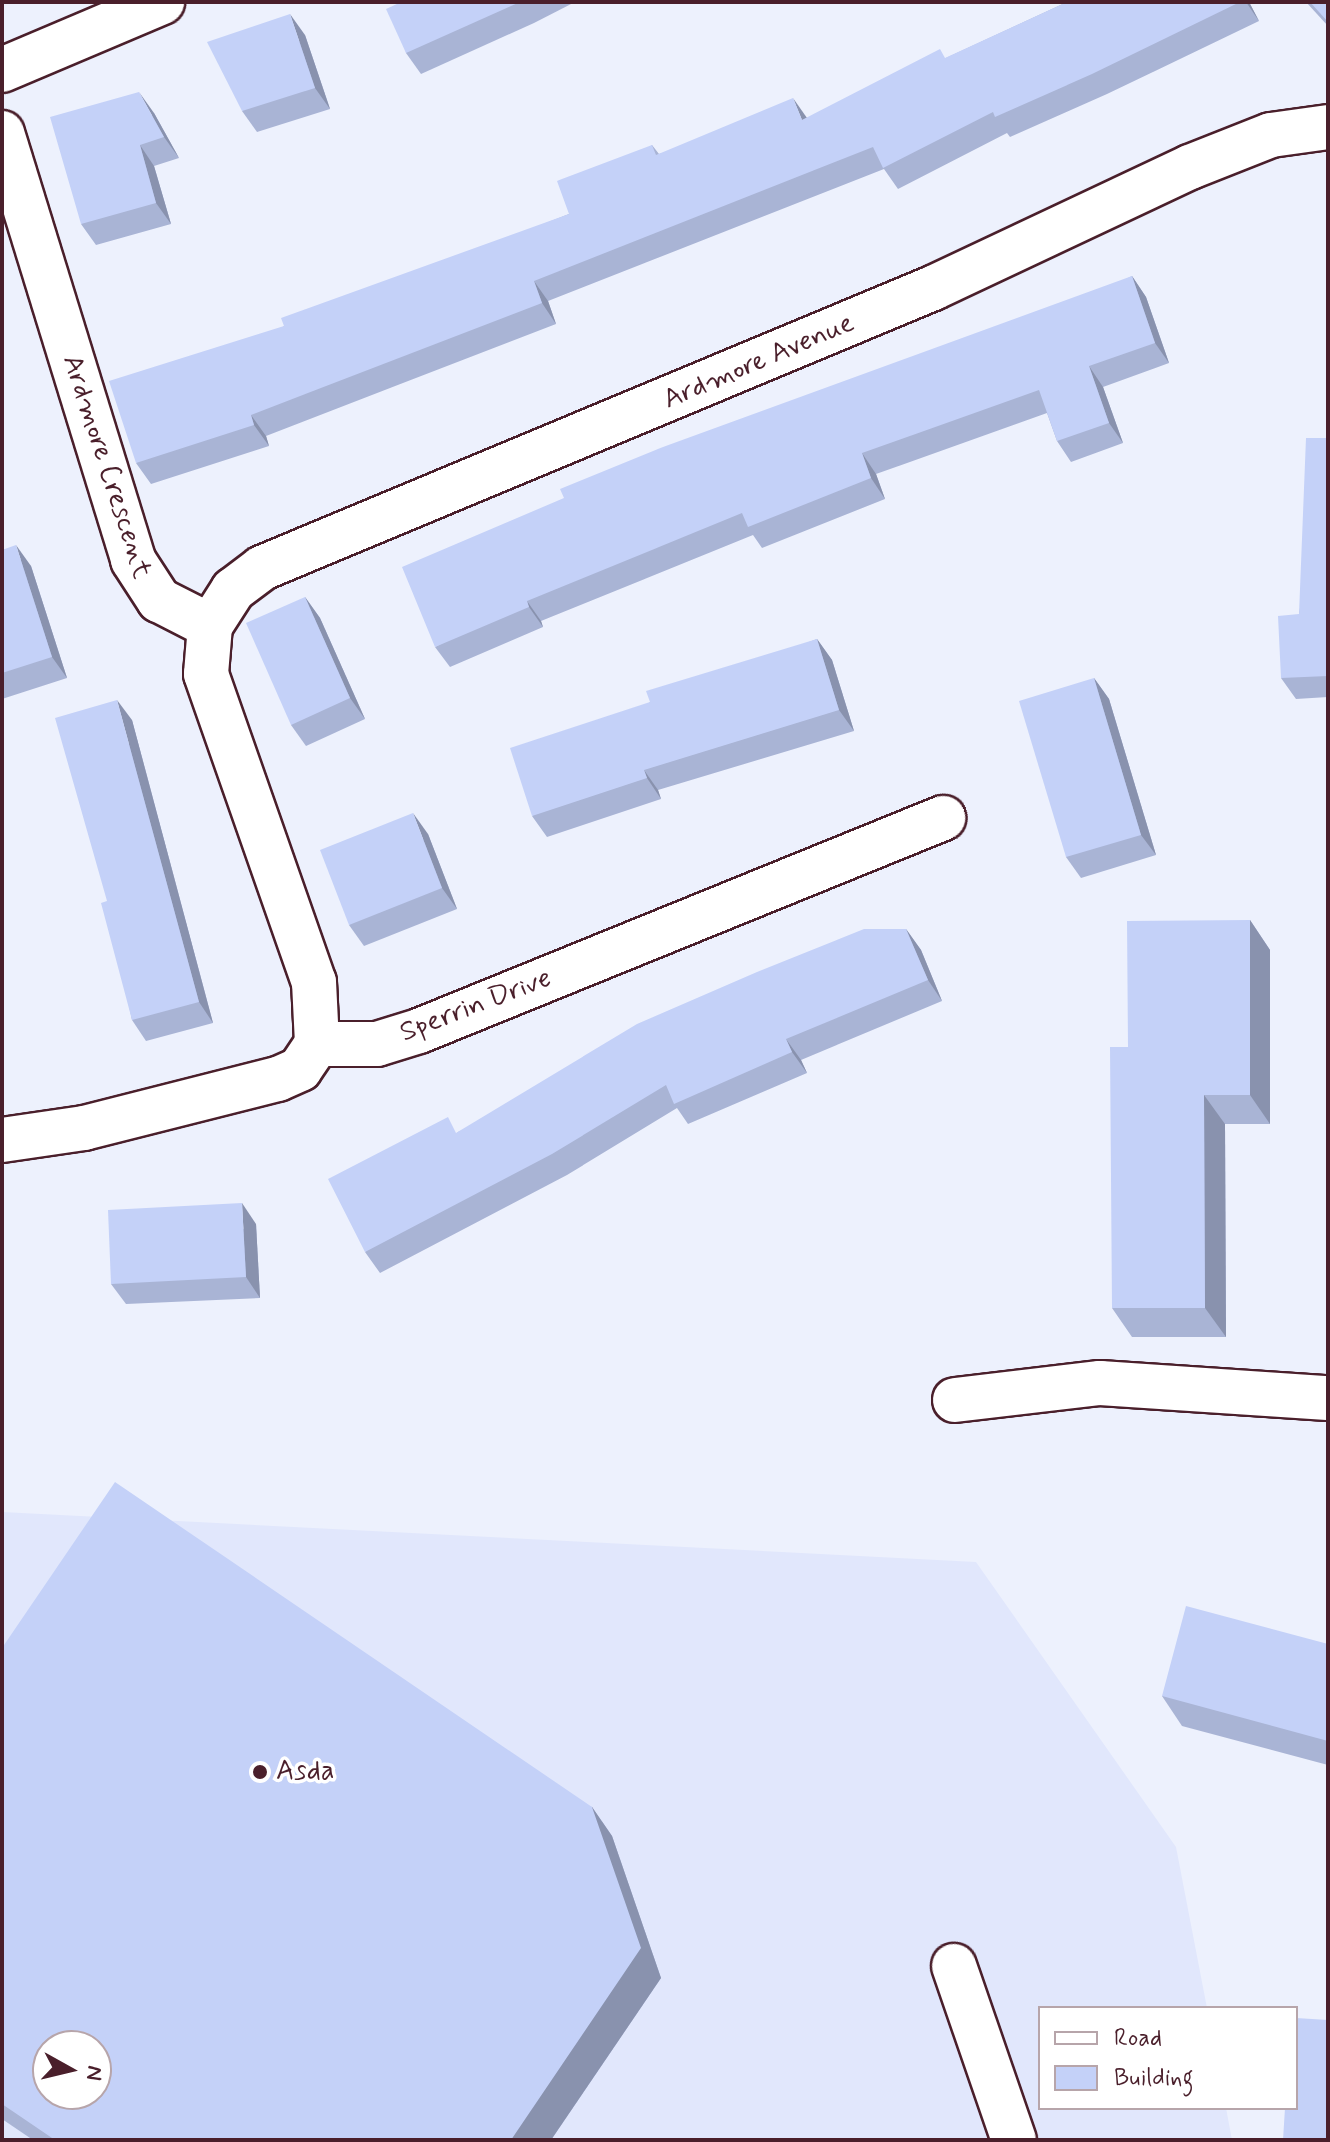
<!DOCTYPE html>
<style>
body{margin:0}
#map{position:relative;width:1330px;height:2142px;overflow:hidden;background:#edf1fd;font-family:Mynerve,sans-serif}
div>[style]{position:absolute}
.built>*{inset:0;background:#e1e7fc}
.roads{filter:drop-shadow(2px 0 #4a1f2b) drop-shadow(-2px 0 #4a1f2b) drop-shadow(0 2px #4a1f2b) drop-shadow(0 -2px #4a1f2b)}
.minor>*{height:44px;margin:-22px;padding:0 22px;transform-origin:22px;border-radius:22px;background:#fff}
.wall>*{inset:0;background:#a9b4d5}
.shaded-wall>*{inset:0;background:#8992ae}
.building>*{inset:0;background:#c4d1f8}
.dots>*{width:22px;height:22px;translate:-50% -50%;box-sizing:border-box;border:4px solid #fff;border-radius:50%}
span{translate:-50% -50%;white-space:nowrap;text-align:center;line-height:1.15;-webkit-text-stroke:7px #fff;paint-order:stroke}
.street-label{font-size:28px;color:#4a1f2b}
.poi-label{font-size:28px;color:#4a1f2b}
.left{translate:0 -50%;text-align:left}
.frame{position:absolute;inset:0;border:4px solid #4a1f2b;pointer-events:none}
.legend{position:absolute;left:1038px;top:2006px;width:260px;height:104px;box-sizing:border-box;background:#fff;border:2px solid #b7a5aa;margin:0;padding:10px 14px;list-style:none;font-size:24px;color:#4a1f2b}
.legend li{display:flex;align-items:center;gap:16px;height:40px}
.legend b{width:40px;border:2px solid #b7a5aa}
.north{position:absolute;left:32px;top:2030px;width:80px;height:80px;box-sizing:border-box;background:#fff;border:2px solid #b7a5aa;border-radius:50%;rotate:98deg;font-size:22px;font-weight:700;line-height:32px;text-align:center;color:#4a1f2b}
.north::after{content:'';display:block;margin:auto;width:28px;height:36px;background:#4a1f2b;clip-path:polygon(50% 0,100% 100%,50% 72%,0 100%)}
</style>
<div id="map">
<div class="built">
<i style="clip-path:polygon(evenodd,2px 1512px,976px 1562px,1176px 1847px,1207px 2008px,1040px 2008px,1040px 2108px,1226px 2108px,1232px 2140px,2px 2140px,2px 1512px,48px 2046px,96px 2046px,96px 2094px,48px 2094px,48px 2046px)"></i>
</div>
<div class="roads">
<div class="minor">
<i style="left:2px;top:70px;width:174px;rotate:-23deg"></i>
<i style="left:2px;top:133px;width:447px;rotate:72.9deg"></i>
<i style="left:133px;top:560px;width:48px;rotate:57deg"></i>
<i style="left:159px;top:600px;width:57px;rotate:27deg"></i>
<i style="left:210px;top:626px;width:48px;rotate:94.8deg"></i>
<i style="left:206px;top:674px;width:326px;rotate:70.7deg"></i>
<i style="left:314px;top:982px;width:62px;rotate:87.2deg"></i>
<i style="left:210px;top:626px;width:43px;rotate:-57.4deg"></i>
<i style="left:233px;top:590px;width:36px;rotate:-37deg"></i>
<i style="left:262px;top:568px;width:727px;rotate:-22.65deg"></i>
<i style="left:933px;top:288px;width:284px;rotate:-25.2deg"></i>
<i style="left:1190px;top:167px;width:87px;rotate:-21.6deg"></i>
<i style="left:1271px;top:135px;width:58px;rotate:-8deg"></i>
<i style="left:2px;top:1140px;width:83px;rotate:-8.3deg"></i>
<i style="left:84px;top:1128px;width:200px;rotate:-14.2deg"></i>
<i style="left:278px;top:1079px;width:24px;rotate:-24deg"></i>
<i style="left:300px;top:1069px;width:30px;rotate:-56deg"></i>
<i style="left:317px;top:1044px;width:60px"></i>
<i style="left:377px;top:1044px;width:44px;rotate:-17.2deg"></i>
<i style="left:419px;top:1031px;width:566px;rotate:-22.12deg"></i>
<i style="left:955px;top:1400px;width:146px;rotate:-6.7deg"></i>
<i style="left:1100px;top:1383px;width:228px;rotate:3.8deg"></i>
<i style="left:954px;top:1966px;width:184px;rotate:71deg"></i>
</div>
</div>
<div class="wall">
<i style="clip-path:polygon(401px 2px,575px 2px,534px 23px,421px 74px,406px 53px)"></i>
<i style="clip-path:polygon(1067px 2px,1249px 2px,1259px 21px,1107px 94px,1010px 137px,1007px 133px,898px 189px,884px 169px,548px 301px,556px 324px,266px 436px,269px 446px,151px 484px,136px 463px,284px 326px,569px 214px,652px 145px,659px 154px,807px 118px,946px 58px)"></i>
<i style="clip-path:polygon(1306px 2px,1328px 2px,1328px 26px)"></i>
<i style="clip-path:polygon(305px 35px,330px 109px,257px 132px,242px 111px)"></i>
<i style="clip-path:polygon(154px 113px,179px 158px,154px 166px,171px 224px,96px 245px,81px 224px)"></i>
<i style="clip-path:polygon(1132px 276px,1146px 297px,1169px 363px,1103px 387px,1123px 443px,1071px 462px,1057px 441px,1047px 413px,876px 474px,885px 499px,762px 548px,753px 535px,541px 621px,543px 627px,450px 667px,435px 647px)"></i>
<i style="clip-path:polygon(1328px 438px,1328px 697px,1296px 699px,1281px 678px,1299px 614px)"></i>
<i style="clip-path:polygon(2px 542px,4px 549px,31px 566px,67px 678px,2px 699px)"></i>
<i style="clip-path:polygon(305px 597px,320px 618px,365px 719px,306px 746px,291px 725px)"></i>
<i style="clip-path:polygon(817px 639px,832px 660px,854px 731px,658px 790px,661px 799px,547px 837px,532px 816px,650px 702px)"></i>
<i style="clip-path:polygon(1094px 678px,1109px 699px,1156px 855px,1081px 878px,1066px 857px)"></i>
<i style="clip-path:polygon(132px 720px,213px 1023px,146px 1041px,132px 1020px,107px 901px)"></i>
<i style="clip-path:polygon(428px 834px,457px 909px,364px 946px,349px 925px)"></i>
<i style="clip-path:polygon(1250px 920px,1270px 950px,1270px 1124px,1225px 1124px,1226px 1337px,1132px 1337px,1112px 1308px,1128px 1047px)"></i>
<i style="clip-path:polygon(906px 929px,921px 950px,942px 1001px,801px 1060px,807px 1073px,688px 1124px,677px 1108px,567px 1175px,380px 1273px,365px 1252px,458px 1132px)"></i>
<i style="clip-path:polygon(256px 1224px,260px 1298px,126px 1304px,111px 1284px)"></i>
<i style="clip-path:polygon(1328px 1644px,1328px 1765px,1182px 1726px,1162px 1696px)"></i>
<i style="clip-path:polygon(2px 1648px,592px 1807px,612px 1836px,661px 1978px,551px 2140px,33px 2140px,2px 2119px)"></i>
</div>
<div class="shaded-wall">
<i style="clip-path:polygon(1246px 2px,1249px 2px,1259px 21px)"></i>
<i style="clip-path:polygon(290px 14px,305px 35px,330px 109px,315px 88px)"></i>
<i style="clip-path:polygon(139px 92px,154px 113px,179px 158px,164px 137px)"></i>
<i style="clip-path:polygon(793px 98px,807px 118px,802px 120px)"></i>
<i style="clip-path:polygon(140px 145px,154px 166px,171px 224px,156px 203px)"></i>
<i style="clip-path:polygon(1132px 276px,1146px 297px,1169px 363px,1155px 343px)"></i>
<i style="clip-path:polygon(534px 281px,548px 301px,556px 324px,542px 303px)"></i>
<i style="clip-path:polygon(1089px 366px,1103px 387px,1123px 443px,1109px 423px)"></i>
<i style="clip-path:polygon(251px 415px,266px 436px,269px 446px,254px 425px)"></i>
<i style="clip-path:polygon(862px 453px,876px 474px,885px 499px,871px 478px)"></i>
<i style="clip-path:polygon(16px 545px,31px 566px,67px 678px,52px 657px)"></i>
<i style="clip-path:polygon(305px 597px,320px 618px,365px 719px,350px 698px)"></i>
<i style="clip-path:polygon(527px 601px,541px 621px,543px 627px,529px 607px)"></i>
<i style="clip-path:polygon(817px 639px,832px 660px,854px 731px,839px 710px)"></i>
<i style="clip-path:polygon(1094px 678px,1109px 699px,1156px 855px,1141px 835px)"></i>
<i style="clip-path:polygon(117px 700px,132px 720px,213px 1023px,199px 1002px)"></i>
<i style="clip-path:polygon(644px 770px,658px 790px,661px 799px,647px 778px)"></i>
<i style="clip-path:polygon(413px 813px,428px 834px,457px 909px,442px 888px)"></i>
<i style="clip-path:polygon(1250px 920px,1270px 950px,1270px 1124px,1250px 1095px)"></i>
<i style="clip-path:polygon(906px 929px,921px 950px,942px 1001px,928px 980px)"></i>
<i style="clip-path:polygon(786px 1039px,801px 1060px,807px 1073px,792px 1052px)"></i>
<i style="clip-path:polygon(1204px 1095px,1225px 1124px,1226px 1337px,1205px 1308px)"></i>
<i style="clip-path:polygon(242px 1203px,256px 1224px,260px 1298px,246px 1277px)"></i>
<i style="clip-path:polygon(592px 1807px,612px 1836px,661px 1978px,551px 2140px,511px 2140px)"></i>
</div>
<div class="building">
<i style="clip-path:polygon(401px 2px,520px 2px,406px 53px,386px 9px)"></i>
<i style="clip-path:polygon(1067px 2px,1240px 2px,1092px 74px,995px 117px,993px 112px,883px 168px,873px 147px,534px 281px,542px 303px,251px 415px,254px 425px,136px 463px,109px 381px,284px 326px,281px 318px,569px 214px,557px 181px,652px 145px,656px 155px,793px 98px,802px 120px,940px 49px,945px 58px)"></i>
<i style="clip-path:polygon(1310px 2px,1328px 2px,1328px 22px)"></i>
<i style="clip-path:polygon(290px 14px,315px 88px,242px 111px,207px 42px)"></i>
<i style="clip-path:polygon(139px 92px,164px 137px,140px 145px,156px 203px,81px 224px,50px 117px)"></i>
<i style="clip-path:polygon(1132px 276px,1155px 343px,1089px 366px,1109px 423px,1057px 441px,1039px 390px,862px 453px,871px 478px,748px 527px,742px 513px,527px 601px,529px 607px,435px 647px,402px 567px,564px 498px,560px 489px,663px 447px)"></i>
<i style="clip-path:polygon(1306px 438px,1328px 438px,1328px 676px,1281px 678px,1278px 616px,1299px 614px)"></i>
<i style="clip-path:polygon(16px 545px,52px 657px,2px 673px,2px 550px)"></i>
<i style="clip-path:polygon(305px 597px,350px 698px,291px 725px,246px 623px)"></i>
<i style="clip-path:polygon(817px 639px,839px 710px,644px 770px,647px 778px,532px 816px,510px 748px,650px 702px,646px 691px)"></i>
<i style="clip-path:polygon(1094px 678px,1141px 835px,1066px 857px,1019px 701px)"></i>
<i style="clip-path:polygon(117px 700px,199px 1002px,132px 1020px,101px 903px,107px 901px,55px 718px)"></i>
<i style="clip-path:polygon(413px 813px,442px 888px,349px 925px,320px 850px)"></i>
<i style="clip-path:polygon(1250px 920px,1250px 1095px,1204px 1095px,1205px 1308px,1112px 1308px,1110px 1047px,1128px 1047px,1127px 921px)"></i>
<i style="clip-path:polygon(864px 929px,906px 929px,928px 980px,786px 1039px,792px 1052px,674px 1104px,666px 1085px,552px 1154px,365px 1252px,328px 1179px,448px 1117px,456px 1133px,637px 1024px,757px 972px)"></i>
<i style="clip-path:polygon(242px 1203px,246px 1277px,111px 1284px,108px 1210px)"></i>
<i style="clip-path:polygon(evenodd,115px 1482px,592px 1807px,641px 1948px,511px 2140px,55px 2140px,2px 2104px,2px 1648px,115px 1482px,48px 2046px,96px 2046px,96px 2094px,48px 2094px,48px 2046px)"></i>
<i style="clip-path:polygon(1186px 1606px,1328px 1644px,1328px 1741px,1162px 1696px)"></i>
<i style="clip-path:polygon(1296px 2018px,1328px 2020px,1328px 2140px,1283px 2140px,1285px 2108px,1296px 2108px)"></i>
</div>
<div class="dots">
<i style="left:260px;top:1772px;background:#4a1f2b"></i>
</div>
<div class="street-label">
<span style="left:759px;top:362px;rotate:-23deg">Ardmore Avenue</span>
<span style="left:106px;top:467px;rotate:72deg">Ardmore Crescent</span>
<span style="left:476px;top:1006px;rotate:-21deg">Sperrin Drive</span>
</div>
<div class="poi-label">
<span class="left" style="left:276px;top:1772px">Asda</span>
</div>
<div class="frame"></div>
<ul class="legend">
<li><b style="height:10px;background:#fff"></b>Road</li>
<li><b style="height:22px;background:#c4d1f8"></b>Building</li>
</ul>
<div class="north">N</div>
</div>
